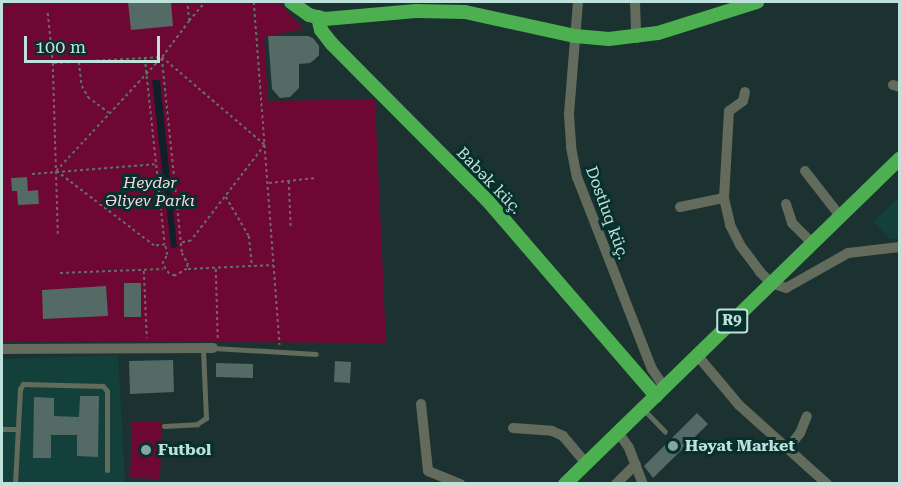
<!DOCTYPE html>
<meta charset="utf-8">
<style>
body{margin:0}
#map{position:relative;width:901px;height:485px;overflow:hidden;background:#1c3230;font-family:"Roboto Serif",serif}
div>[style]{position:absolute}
.built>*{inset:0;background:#14403b}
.green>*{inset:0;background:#6f0734}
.water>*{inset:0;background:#10202b}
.building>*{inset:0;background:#546a64}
.path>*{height:1.5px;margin-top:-0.75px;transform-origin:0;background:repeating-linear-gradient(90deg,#636e64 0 3px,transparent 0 6px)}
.lane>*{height:5px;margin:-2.5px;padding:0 2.5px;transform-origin:2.5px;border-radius:2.5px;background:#626b5c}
.street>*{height:10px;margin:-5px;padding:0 5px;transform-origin:5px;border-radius:5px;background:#626b5c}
.fast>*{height:14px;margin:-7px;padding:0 7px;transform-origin:7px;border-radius:7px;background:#4caf50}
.dots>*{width:16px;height:16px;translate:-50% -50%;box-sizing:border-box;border:3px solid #07302d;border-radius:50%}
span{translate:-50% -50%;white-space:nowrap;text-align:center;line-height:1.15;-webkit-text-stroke:6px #07302d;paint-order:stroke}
.shield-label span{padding:2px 4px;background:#07302d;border:2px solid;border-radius:4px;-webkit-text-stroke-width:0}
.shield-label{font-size:15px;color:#bfe1dc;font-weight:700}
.street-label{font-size:16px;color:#bfe1dc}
.park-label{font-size:16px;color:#fad8de;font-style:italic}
.poi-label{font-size:16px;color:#bfe1dc;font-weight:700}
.left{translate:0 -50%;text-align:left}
.frame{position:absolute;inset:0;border:3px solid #bfe1dc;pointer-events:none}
.scale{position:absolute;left:24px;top:36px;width:136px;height:27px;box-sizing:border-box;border:3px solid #bfe1dc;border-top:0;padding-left:8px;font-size:18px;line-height:21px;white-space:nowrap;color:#bfe1dc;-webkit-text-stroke:4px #07302d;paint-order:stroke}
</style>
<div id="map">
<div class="built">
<i style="clip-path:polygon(899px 196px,899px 238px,890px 239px,874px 222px)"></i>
<i style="clip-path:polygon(118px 355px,125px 483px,2px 483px,2px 359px)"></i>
</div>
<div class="green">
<i style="clip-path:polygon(23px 2px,279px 2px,303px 29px,264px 37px,268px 101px,375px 99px,386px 343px,2px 341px,2px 6px)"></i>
<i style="clip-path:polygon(132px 421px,162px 422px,160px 479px,130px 478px)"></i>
</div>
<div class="water">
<i style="clip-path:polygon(152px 80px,160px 80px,177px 247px,171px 248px)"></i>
</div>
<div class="building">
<i style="clip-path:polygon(128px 2px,171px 2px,173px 26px,131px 30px)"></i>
<i style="clip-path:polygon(268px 36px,308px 36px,313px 38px,319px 46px,319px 55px,314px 60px,310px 63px,299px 64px,299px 88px,290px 97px,280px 98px,272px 89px)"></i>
<i style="clip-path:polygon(27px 177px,28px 191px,38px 190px,39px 204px,18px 205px,17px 191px,12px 191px,11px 178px)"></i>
<i style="clip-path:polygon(124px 283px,141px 283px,141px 317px,124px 317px)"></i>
<i style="clip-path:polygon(106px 286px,108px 316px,43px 319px,42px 290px)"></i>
<i style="clip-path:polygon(173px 360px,174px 392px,130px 394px,129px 361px)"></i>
<i style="clip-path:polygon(335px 361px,351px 362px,350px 383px,334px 382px)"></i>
<i style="clip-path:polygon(216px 363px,253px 364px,253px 378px,216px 377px)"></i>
<i style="clip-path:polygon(80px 396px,99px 396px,98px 457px,77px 456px,77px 435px,51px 435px,51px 458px,33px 458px,34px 397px,54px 398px,54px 416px,79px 417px)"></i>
<i style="clip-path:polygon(697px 413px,708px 424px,653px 478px,644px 466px)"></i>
</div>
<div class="path">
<i style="left:254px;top:2px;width:344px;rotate:85.7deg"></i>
<i style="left:48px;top:13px;width:50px;rotate:84.3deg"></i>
<i style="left:53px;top:63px;width:171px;rotate:88.3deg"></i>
<i style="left:189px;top:21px;width:25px;rotate:-50deg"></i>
<i style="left:162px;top:57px;width:135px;rotate:40.5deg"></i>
<i style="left:265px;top:145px;width:121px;rotate:127.6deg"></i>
<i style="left:191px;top:241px;width:10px;rotate:169deg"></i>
<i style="left:181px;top:243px;width:10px;rotate:84deg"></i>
<i style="left:182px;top:253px;width:13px;rotate:61deg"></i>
<i style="left:188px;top:264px;width:5px;rotate:101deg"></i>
<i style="left:187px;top:269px;width:14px;rotate:150deg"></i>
<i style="left:175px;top:276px;width:6px;rotate:-162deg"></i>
<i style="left:169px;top:274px;width:12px;rotate:-125deg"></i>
<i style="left:162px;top:264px;width:10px;rotate:-61deg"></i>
<i style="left:167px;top:255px;width:10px;rotate:-101deg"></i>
<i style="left:165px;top:245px;width:11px;rotate:175deg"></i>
<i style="left:154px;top:246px;width:123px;rotate:-142.6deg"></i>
<i style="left:56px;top:171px;width:156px;rotate:-47.1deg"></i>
<i style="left:145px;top:58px;width:187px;rotate:83.9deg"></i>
<i style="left:162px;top:58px;width:184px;rotate:84.1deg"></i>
<i style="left:79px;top:62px;width:24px;rotate:83deg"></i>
<i style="left:82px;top:86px;width:13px;rotate:61deg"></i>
<i style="left:88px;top:97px;width:26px;rotate:37deg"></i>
<i style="left:54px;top:63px;width:108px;rotate:-3.2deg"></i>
<i style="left:162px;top:57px;width:45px;rotate:-53.1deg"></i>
<i style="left:189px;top:21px;width:19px;rotate:-96deg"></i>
<i style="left:32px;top:174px;width:123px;rotate:-4.6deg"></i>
<i style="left:289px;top:181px;width:48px;rotate:87.6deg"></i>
<i style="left:269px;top:183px;width:47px;rotate:-6.1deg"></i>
<i style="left:226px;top:197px;width:45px;rotate:59.5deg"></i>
<i style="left:249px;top:236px;width:30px;rotate:84deg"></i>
<i style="left:188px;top:269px;width:85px;rotate:-2.7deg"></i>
<i style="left:216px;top:269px;width:70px;rotate:88.4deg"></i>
<i style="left:144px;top:271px;width:67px;rotate:87.4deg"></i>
<i style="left:60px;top:273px;width:103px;rotate:-2.2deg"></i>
</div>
<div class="lane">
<i style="left:213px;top:348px;width:103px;rotate:3.3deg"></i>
<i style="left:644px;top:410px;width:30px;rotate:46deg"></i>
<i style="left:164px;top:426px;width:33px;rotate:-3deg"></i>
<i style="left:197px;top:424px;width:11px;rotate:-34deg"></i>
<i style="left:206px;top:418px;width:70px;rotate:-92.5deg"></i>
<i style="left:2px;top:429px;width:16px"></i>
<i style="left:15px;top:484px;width:95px;rotate:-87deg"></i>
<i style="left:20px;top:389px;width:6px;rotate:-59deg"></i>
<i style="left:23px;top:384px;width:80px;rotate:1.4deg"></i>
<i style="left:103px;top:386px;width:6px;rotate:51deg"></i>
<i style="left:107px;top:391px;width:79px;rotate:90deg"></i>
</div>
<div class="street">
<i style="left:578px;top:2px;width:113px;rotate:94.6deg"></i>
<i style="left:569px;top:115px;width:32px;rotate:86deg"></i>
<i style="left:571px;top:147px;width:31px;rotate:79deg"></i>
<i style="left:577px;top:177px;width:206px;rotate:68.7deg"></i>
<i style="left:652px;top:369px;width:22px;rotate:56deg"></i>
<i style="left:635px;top:2px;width:36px;rotate:88deg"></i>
<i style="left:893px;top:85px;width:7px;rotate:16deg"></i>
<i style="left:745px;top:92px;width:9px;rotate:103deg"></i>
<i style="left:743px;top:101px;width:17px;rotate:144deg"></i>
<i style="left:729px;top:111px;width:87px;rotate:93.3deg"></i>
<i style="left:724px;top:198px;width:28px;rotate:77deg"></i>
<i style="left:730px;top:225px;width:22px;rotate:63deg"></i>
<i style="left:740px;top:245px;width:34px;rotate:53deg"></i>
<i style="left:760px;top:272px;width:16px;rotate:45deg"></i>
<i style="left:771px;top:283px;width:16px;rotate:18deg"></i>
<i style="left:786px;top:288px;width:71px;rotate:-29.4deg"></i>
<i style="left:848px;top:253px;width:52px;rotate:-6.6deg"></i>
<i style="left:805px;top:171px;width:57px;rotate:52.1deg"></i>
<i style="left:786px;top:204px;width:20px;rotate:72deg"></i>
<i style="left:792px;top:223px;width:28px;rotate:45deg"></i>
<i style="left:680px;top:207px;width:45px;rotate:-11.6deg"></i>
<i style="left:2px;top:349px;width:211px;rotate:-0.3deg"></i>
<i style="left:697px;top:355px;width:65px;rotate:50deg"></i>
<i style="left:739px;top:405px;width:118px;rotate:41.9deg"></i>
<i style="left:421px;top:404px;width:67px;rotate:84deg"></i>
<i style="left:428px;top:471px;width:35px;rotate:22deg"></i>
<i style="left:513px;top:428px;width:39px;rotate:4deg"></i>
<i style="left:552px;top:431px;width:12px;rotate:24deg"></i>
<i style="left:563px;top:436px;width:35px;rotate:50deg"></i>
<i style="left:618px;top:432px;width:19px;rotate:55deg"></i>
<i style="left:629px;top:448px;width:39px;rotate:69deg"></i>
<i style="left:789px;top:447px;width:18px;rotate:-52deg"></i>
<i style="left:800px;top:433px;width:18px;rotate:-68deg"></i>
<i style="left:616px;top:484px;width:28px;rotate:-45deg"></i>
</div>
<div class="fast">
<i style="left:291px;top:2px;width:22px;rotate:36deg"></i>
<i style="left:309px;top:15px;width:16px;rotate:14deg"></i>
<i style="left:325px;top:19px;width:91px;rotate:-5deg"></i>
<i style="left:416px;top:11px;width:49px;rotate:1.2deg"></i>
<i style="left:465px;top:12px;width:113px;rotate:12.3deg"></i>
<i style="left:575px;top:36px;width:34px;rotate:5deg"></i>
<i style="left:609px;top:39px;width:49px;rotate:-7deg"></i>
<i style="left:658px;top:33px;width:104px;rotate:-17.4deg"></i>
<i style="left:318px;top:17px;width:13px;rotate:77deg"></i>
<i style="left:321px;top:30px;width:18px;rotate:52deg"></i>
<i style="left:332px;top:44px;width:220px;rotate:45.2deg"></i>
<i style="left:487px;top:200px;width:259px;rotate:49.2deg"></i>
<i style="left:565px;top:484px;width:467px;rotate:-44.2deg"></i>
</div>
<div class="dots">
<i style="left:673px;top:446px;background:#86a4a0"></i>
<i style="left:146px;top:450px;background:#86a4a0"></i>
</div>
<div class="shield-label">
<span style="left:732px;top:321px">R9</span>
</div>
<div class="street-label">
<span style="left:489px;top:181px;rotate:46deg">Babək küç.</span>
<span style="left:607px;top:213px;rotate:70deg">Dostluq küç.</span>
</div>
<div class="park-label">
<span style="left:150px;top:192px">Heydər<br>Əliyev Parkı</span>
</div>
<div class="poi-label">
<span class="left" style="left:685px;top:446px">Həyat Market</span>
<span class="left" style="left:158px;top:450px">Futbol</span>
</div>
<div class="frame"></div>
<div class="scale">100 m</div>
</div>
